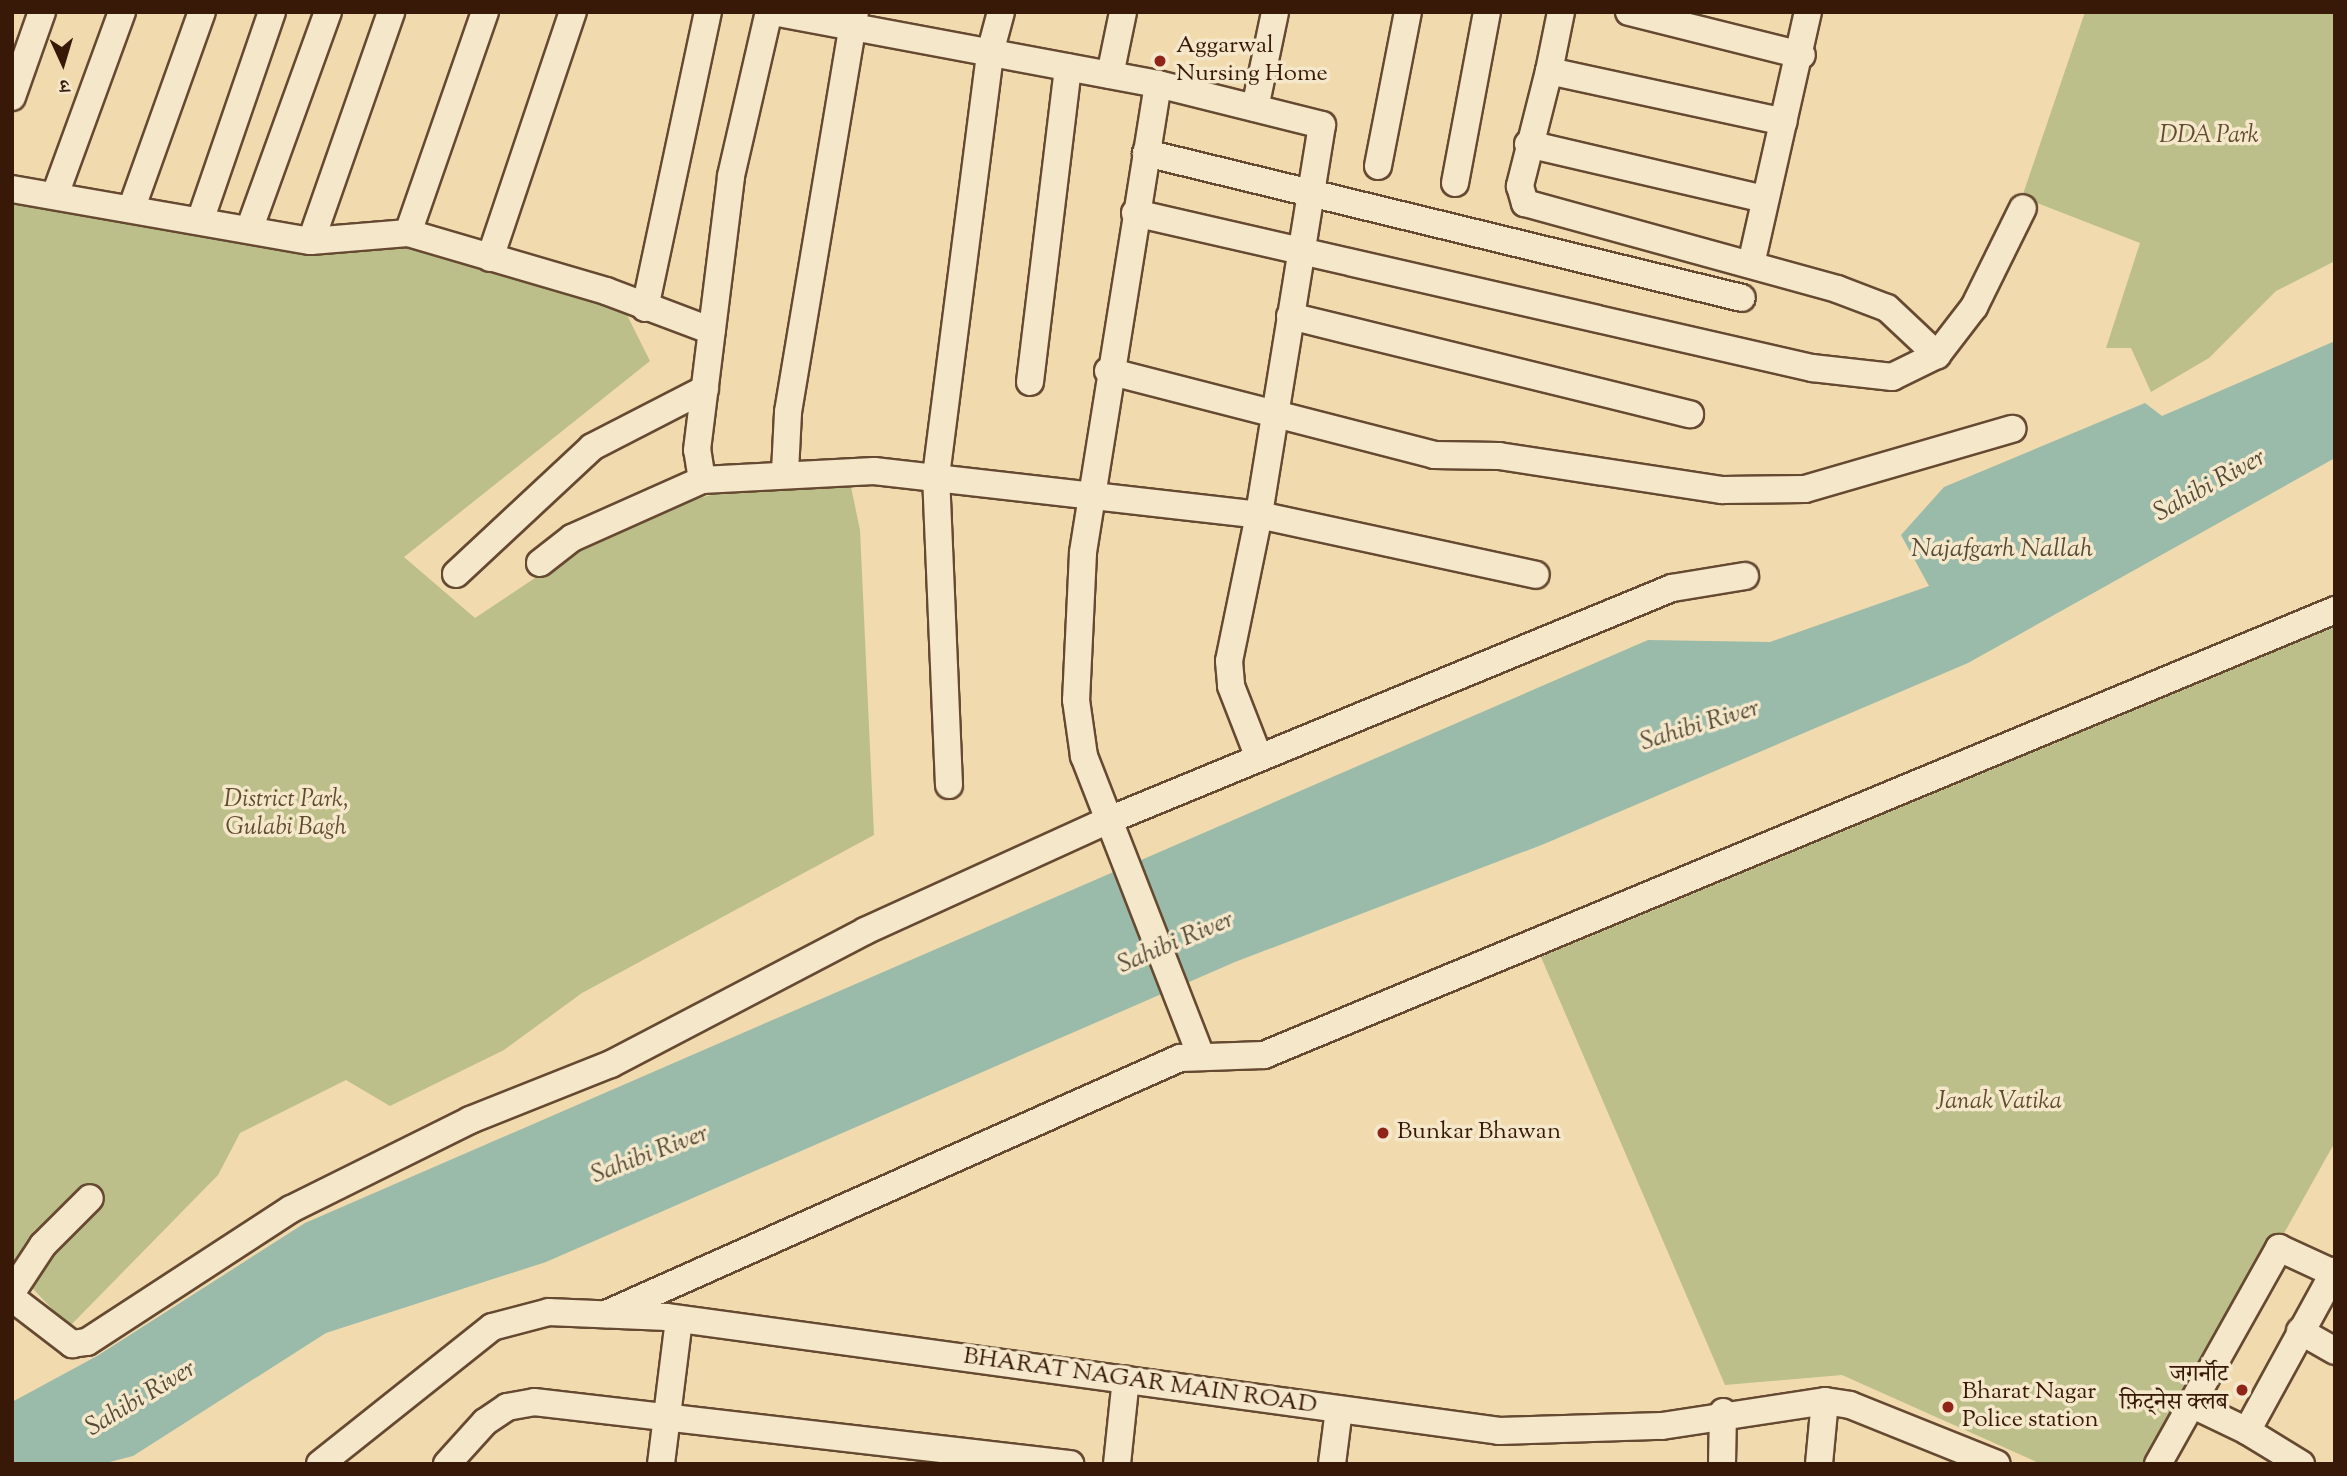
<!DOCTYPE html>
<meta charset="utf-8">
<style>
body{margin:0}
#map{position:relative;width:2347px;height:1476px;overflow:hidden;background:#f0daae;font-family:"Sorts Mill Goudy","Noto Serif Devanagari",serif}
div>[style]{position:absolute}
.green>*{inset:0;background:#bcbf89}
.water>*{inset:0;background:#9abbaa}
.roads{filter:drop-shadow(2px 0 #664931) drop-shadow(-2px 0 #664931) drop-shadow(0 2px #664931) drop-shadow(0 -2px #664931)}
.minor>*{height:26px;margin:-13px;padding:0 13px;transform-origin:13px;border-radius:13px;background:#f5e7ca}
.dots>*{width:19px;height:19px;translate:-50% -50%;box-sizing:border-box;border:4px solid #f5e7ca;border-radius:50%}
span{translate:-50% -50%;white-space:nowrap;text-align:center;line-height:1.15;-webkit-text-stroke:7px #f5e7ca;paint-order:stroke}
.poi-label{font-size:24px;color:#381907}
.left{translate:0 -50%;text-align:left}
.right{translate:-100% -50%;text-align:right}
.park-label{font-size:24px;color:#604b2e;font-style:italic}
.street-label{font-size:24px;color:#381907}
.water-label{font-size:26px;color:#554a38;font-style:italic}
.frame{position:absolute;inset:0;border:14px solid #381907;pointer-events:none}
.north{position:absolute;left:28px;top:28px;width:70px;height:70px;-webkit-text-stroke:5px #f5e7ca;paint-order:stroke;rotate:176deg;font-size:19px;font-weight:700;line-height:28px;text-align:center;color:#381907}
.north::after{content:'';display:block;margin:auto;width:24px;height:32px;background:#381907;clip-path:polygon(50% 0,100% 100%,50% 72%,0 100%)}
</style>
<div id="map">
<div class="green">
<i style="clip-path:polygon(2085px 12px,2335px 12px,2335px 261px,2276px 291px,2209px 358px,2151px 392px,2131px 348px,2106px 348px,2140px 243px,2022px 197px)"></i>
<i style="clip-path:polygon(12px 203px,266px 247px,392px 241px,624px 309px,650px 361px,404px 557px,475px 618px,589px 542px,670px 506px,756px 483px,850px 482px,860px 530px,874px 835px,582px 993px,504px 1050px,390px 1106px,346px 1080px,240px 1133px,218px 1175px,69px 1327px,20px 1275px,12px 1277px)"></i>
<i style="clip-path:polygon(2335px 627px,2335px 1142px,2155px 1464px,2041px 1464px,1842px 1375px,1725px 1385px,1541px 957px)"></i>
</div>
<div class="water">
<i style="clip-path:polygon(2335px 341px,2335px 458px,1968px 663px,1544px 844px,1235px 962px,546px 1262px,326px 1333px,133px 1456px,102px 1464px,12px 1464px,12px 1402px,97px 1356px,305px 1223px,1648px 640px,1770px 642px,1929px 586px,1901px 535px,1944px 487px,2145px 403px,2162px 416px)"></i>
</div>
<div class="roads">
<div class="minor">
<i style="left:773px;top:12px;width:392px;rotate:10.6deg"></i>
<i style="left:1158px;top:84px;width:169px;rotate:14deg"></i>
<i style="left:1322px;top:125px;width:395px;rotate:99.2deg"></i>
<i style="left:1259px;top:515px;width:149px;rotate:101.6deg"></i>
<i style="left:1229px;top:661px;width:25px;rotate:85deg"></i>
<i style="left:1231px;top:686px;width:77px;rotate:68.7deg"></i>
<i style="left:1561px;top:12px;width:60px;rotate:101.5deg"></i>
<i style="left:1549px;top:71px;width:240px;rotate:12.2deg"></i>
<i style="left:1629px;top:12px;width:178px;rotate:14deg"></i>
<i style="left:1549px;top:71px;width:119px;rotate:104.2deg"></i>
<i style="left:1520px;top:186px;width:18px;rotate:74deg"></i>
<i style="left:1525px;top:203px;width:324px;rotate:15.4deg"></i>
<i style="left:1837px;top:289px;width:53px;rotate:20.8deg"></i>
<i style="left:1887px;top:308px;width:69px;rotate:43.2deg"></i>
<i style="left:1110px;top:75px;width:64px;rotate:-78.3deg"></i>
<i style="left:1158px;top:84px;width:475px;rotate:99.1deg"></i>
<i style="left:1083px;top:553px;width:147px;rotate:92.7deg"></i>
<i style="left:1076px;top:700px;width:57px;rotate:81.9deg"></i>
<i style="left:1084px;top:756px;width:320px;rotate:68.7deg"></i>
<i style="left:12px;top:97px;width:90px;rotate:-70.6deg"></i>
<i style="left:1255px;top:108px;width:98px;rotate:-78.2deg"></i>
<i style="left:1528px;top:144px;width:242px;rotate:13.1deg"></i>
<i style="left:1146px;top:153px;width:613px;rotate:13.67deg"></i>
<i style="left:1378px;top:166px;width:157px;rotate:-79deg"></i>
<i style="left:1455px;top:183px;width:174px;rotate:-79.4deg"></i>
<i style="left:12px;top:189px;width:303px;rotate:9.9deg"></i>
<i style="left:311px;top:241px;width:97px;rotate:-4.7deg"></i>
<i style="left:408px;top:233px;width:206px;rotate:16.3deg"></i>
<i style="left:606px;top:291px;width:113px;rotate:20.7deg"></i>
<i style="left:55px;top:195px;width:195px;rotate:-69.9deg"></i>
<i style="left:132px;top:207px;width:207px;rotate:-70.3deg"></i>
<i style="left:1135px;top:213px;width:695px;rotate:12.9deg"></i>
<i style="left:1812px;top:368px;width:81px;rotate:6.4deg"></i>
<i style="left:1892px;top:377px;width:50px;rotate:-26.1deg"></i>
<i style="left:1937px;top:355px;width:61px;rotate:-52.4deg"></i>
<i style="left:1974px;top:307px;width:110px;rotate:-63.7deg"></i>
<i style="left:200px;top:221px;width:221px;rotate:-71deg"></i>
<i style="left:249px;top:230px;width:232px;rotate:-70.1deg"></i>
<i style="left:408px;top:233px;width:234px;rotate:-70.8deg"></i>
<i style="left:311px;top:241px;width:243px;rotate:-70.7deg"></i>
<i style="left:490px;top:258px;width:260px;rotate:-71.4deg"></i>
<i style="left:1752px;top:260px;width:254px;rotate:-77.3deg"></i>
<i style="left:645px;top:308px;width:303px;rotate:-78deg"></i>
<i style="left:1290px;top:316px;width:412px;rotate:13.8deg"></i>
<i style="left:1108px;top:371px;width:337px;rotate:14.4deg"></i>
<i style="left:1434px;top:455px;width:65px;rotate:0.9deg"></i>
<i style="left:1499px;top:456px;width:226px;rotate:8.7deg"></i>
<i style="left:1722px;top:490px;width:83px;rotate:-0.7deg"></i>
<i style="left:1805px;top:489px;width:216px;rotate:-16.2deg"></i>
<i style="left:1030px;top:382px;width:317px;rotate:-83.1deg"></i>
<i style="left:785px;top:472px;width:60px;rotate:-87.1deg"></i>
<i style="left:788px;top:412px;width:406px;rotate:-80.5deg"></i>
<i style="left:702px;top:480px;width:30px;rotate:-99deg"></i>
<i style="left:697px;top:450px;width:276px;rotate:-82.9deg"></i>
<i style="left:731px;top:176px;width:168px;rotate:-77deg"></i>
<i style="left:540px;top:563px;width:41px;rotate:-38deg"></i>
<i style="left:572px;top:538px;width:142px;rotate:-24deg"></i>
<i style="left:702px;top:480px;width:172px;rotate:-3deg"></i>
<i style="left:874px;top:471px;width:388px;rotate:6.5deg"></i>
<i style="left:1259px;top:515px;width:283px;rotate:12.2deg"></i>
<i style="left:456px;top:574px;width:186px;rotate:-43deg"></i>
<i style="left:592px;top:447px;width:127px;rotate:-27.2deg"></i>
<i style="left:949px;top:785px;width:309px;rotate:-92.4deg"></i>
<i style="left:936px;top:476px;width:426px;rotate:-82.7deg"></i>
<i style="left:990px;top:53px;width:42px;rotate:-75deg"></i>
<i style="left:12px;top:1292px;width:56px;rotate:-56.6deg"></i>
<i style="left:43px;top:1245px;width:66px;rotate:-45deg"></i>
<i style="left:12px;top:1298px;width:76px;rotate:37.5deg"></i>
<i style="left:72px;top:1344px;width:15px;rotate:-8deg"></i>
<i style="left:87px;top:1342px;width:244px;rotate:-33.1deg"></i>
<i style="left:291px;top:1209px;width:200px;rotate:-26.4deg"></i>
<i style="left:470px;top:1120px;width:152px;rotate:-21.7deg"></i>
<i style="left:611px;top:1064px;width:287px;rotate:-27.6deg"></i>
<i style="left:865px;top:931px;width:268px;rotate:-24.5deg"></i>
<i style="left:1109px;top:820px;width:609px;rotate:-22.4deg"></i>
<i style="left:1672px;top:588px;width:74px;rotate:-9.3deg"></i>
<i style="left:606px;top:1314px;width:628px;rotate:-24.04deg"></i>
<i style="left:1180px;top:1058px;width:84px;rotate:-2deg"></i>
<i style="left:1264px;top:1055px;width:1160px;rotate:-22.56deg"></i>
<i style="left:2300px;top:1331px;width:40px;rotate:29.7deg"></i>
<i style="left:2191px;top:1404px;width:62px;rotate:25.7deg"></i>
<i style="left:320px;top:1464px;width:220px;rotate:-38.5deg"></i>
<i style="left:492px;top:1327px;width:59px;rotate:-14.7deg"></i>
<i style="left:549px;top:1312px;width:117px;rotate:2.4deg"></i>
<i style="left:666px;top:1317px;width:841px;rotate:7.79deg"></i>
<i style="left:1499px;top:1431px;width:163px;rotate:-1.8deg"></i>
<i style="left:1662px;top:1426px;width:165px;rotate:-8.7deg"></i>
<i style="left:1825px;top:1401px;width:25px;rotate:9deg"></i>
<i style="left:1850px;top:1405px;width:158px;rotate:21.9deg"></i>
<i style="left:447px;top:1464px;width:57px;rotate:-47.9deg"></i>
<i style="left:485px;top:1422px;width:27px;rotate:-34deg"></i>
<i style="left:507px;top:1407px;width:27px;rotate:-10deg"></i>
<i style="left:534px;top:1402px;width:540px;rotate:6.6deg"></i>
<i style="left:661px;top:1464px;width:146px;rotate:-82.9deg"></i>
<i style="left:1117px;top:1464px;width:85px;rotate:-84deg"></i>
<i style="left:1332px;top:1464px;width:55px;rotate:-82.7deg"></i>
<i style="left:1722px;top:1464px;width:52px;rotate:-88.9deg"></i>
<i style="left:1819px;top:1464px;width:63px;rotate:-84.6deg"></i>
<i style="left:2158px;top:1464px;width:248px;rotate:-60.7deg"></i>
<i style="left:2279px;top:1248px;width:57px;rotate:24.8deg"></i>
<i style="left:2301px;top:1464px;width:63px;rotate:-148.6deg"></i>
<i style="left:2247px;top:1431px;width:183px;rotate:-61.3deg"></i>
</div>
</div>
<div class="dots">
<i style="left:1160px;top:61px;background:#8f2418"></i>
<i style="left:1383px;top:1133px;background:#8f2418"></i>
<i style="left:2242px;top:1390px;background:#8f2418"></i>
<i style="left:1948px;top:1407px;background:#8f2418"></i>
</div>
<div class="poi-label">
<span class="left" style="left:1176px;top:61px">Aggarwal<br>Nursing Home</span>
<span class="left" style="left:1397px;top:1133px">Bunkar Bhawan</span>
<span class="right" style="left:2228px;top:1390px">जगर्नॉट<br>फ़िट्नेस क्लब</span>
<span class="left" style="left:1962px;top:1407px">Bharat Nagar<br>Police station</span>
</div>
<div class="park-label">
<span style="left:2209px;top:137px">DDA Park</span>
<span style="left:286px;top:815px">District Park,<br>Gulabi Bagh</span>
<span style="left:1999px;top:1103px">Janak Vatika</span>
</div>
<div class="street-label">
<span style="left:1140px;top:1382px;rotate:8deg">BHARAT NAGAR MAIN ROAD</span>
</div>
<div class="water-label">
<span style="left:2210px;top:486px;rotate:-29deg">Sahibi River</span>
<span style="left:2002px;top:550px">Najafgarh Nallah</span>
<span style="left:1700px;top:726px;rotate:-17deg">Sahibi River</span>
<span style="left:1176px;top:943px;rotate:-23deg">Sahibi River</span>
<span style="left:650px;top:1155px;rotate:-21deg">Sahibi River</span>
<span style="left:141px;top:1399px;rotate:-31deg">Sahibi River</span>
</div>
<div class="frame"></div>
<div class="north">उ</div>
</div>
